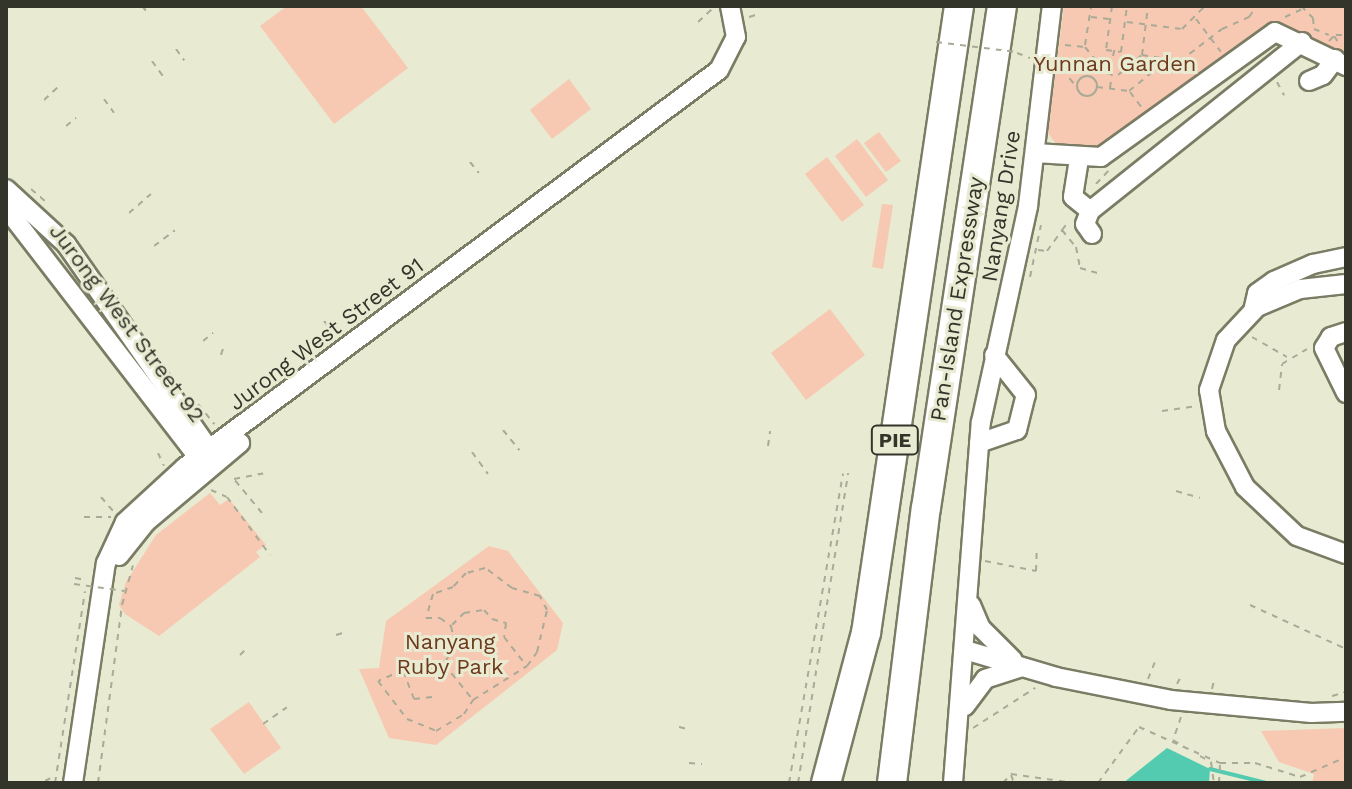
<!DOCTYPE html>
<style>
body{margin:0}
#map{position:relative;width:1352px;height:789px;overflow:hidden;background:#e8ebd1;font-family:"Work Sans",sans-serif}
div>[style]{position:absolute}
.green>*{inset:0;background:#f7c8b2}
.water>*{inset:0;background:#53cbb1}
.stream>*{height:4px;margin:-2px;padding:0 2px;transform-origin:2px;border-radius:2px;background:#53cbb1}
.path>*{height:2px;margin-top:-1px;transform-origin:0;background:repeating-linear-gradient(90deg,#a9ab97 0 6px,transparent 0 12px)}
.path>.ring{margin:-1px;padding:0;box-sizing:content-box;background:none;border:2px solid #a9ab97;border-radius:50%}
.roads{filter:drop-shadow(2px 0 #7a7c64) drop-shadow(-2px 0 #7a7c64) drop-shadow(0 2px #7a7c64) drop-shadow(0 -2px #7a7c64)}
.minor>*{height:18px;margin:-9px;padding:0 9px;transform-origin:9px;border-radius:9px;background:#fff}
.highway>*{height:28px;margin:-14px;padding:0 14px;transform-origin:14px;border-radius:14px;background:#fff}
.path-bridge>*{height:2px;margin-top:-1px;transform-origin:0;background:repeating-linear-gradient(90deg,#a9ab97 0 6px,transparent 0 12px)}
span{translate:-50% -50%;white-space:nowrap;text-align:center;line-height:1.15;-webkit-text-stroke:6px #e8ebd1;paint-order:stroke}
.shield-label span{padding:2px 6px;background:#e8ebd1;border:2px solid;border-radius:6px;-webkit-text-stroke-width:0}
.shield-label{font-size:20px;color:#33342a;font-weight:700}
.park-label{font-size:22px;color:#6e391c}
.street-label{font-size:22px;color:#33342a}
.frame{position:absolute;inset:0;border:8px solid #33342a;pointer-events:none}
</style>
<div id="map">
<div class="green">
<i style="clip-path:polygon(287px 6px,361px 6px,408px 68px,334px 124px,260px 26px)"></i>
<i style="clip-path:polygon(1064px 6px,1346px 6px,1346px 60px,1298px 31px,1276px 26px,1105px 144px,1096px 148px,1055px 143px,1048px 133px)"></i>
<i style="clip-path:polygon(569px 79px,591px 109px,552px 139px,530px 110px)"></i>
<i style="clip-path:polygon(879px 132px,901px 161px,886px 172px,864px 143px)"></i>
<i style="clip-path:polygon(857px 139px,888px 180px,866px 197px,835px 156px)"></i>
<i style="clip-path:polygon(827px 157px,864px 205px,842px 222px,805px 174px)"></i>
<i style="clip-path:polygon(882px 204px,893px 205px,883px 269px,872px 267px)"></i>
<i style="clip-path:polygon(830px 309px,865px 355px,806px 400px,771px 353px)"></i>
<i style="clip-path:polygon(210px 493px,220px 505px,229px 499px,266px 545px,256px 552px,260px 557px,159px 636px,125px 614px,119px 605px,126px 582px,156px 535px)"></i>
<i style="clip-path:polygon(489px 546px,508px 551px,563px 623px,557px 650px,436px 745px,389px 738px,359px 669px,379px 668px,386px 621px)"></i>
<i style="clip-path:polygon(249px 702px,281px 748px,244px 774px,210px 729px)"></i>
<i style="clip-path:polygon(1346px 728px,1346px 783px,1312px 783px,1314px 774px,1279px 762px,1261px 731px)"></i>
</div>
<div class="water">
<i style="clip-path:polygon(1167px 748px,1210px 769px,1209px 783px,1123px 783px)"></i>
</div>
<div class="stream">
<i style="left:1210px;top:769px;width:59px;rotate:13.8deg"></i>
</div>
<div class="path">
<i style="left:142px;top:6px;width:8px;rotate:50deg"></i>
<i style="left:1112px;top:6px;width:44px;rotate:97.8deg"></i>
<i style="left:1106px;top:50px;width:15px;rotate:8deg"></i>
<i style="left:1121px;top:52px;width:46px;rotate:-82.6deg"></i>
<i style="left:1301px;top:6px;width:17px;rotate:45deg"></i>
<i style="left:1313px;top:18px;width:11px;rotate:85deg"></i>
<i style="left:1314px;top:29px;width:16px;rotate:22deg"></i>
<i style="left:749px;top:17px;width:7px;rotate:-16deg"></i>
<i style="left:1091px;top:17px;width:18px;rotate:6deg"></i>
<i style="left:1285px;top:17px;width:19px;rotate:-25deg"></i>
<i style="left:1196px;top:19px;width:41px;rotate:52.9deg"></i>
<i style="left:698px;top:22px;width:21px;rotate:-43deg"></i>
<i style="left:1127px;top:22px;width:55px;rotate:7.3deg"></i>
<i style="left:1182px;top:29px;width:33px;rotate:-45deg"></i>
<i style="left:1336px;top:35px;width:10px"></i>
<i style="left:1329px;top:41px;width:7px;rotate:-45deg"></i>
<i style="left:1334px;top:36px;width:12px;rotate:55deg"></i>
<i style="left:1065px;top:45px;width:20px;rotate:6deg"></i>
<i style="left:1085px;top:47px;width:33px;rotate:51deg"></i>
<i style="left:1106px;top:73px;width:12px;rotate:9deg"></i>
<i style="left:1118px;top:75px;width:31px;rotate:-40deg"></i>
<i style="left:1142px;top:55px;width:49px;rotate:-83deg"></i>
<i style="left:1085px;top:45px;width:39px;rotate:-81deg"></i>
<i style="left:176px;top:49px;width:14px;rotate:54deg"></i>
<i style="left:1017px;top:53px;width:14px;rotate:21deg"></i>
<i style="left:1142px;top:55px;width:38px;rotate:9deg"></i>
<i style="left:1180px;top:61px;width:53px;rotate:-37.3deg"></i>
<i style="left:1222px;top:29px;width:30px;rotate:-24deg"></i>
<i style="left:1249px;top:17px;width:14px;rotate:-54deg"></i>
<i style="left:1113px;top:56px;width:9px;rotate:-77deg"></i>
<i style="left:152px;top:61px;width:19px;rotate:54deg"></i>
<i style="left:1062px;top:69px;width:21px;rotate:51deg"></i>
<i class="ring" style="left:1077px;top:76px;width:18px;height:18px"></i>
<i style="left:1277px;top:82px;width:15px;rotate:62deg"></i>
<i style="left:1097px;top:87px;width:32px;rotate:7deg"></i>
<i style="left:1129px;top:91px;width:38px;rotate:-39deg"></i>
<i style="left:1159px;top:67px;width:8px;rotate:-76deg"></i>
<i style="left:1110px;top:88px;width:14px;rotate:-82deg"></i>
<i style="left:1130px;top:92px;width:21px;rotate:53deg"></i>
<i style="left:104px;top:99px;width:17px;rotate:54deg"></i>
<i style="left:44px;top:100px;width:19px;rotate:-43deg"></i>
<i style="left:66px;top:126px;width:13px;rotate:-39deg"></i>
<i style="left:470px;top:162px;width:14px;rotate:51deg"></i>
<i style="left:1096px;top:184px;width:18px;rotate:-47deg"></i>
<i style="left:31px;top:189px;width:23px;rotate:41deg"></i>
<i style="left:129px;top:213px;width:29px;rotate:-41deg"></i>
<i style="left:1062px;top:230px;width:11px;rotate:-52deg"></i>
<i style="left:154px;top:246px;width:26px;rotate:-37deg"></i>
<i style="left:1038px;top:250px;width:9px;rotate:6deg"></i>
<i style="left:1047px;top:251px;width:26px;rotate:-54deg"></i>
<i style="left:1062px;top:230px;width:22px;rotate:51deg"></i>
<i style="left:1076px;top:247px;width:21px;rotate:79deg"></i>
<i style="left:1080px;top:268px;width:19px;rotate:16deg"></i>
<i style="left:1030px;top:277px;width:53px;rotate:-78.1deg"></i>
<i style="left:324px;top:321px;width:20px;rotate:49deg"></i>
<i style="left:1252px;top:337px;width:40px;rotate:29.7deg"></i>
<i style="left:311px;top:338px;width:11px;rotate:41deg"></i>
<i style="left:203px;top:341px;width:13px;rotate:-39deg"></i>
<i style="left:221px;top:355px;width:10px;rotate:-73deg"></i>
<i style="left:1279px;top:390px;width:26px;rotate:-83deg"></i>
<i style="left:1282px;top:364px;width:29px;rotate:-31deg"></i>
<i style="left:198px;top:404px;width:26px;rotate:51deg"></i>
<i style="left:1162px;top:411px;width:34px;rotate:-8deg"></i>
<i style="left:503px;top:430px;width:26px;rotate:51deg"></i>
<i style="left:768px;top:446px;width:15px;rotate:-82deg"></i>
<i style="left:472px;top:452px;width:27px;rotate:54deg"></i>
<i style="left:158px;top:453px;width:14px;rotate:65deg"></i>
<i style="left:1345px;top:467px;width:1px;rotate:-45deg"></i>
<i style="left:211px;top:490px;width:17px;rotate:24deg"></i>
<i style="left:227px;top:497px;width:72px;rotate:53.4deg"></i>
<i style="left:1176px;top:491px;width:25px;rotate:16deg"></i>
<i style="left:101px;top:497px;width:18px;rotate:49deg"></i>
<i style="left:262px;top:513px;width:44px;rotate:-129.5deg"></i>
<i style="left:234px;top:479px;width:32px;rotate:-11deg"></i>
<i style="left:84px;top:517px;width:27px"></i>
<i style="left:985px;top:561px;width:52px;rotate:11.1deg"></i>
<i style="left:1036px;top:571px;width:23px;rotate:-88deg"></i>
<i style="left:75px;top:578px;width:11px;rotate:10deg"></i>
<i style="left:1250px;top:605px;width:106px;rotate:24.6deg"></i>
<i style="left:452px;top:625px;width:17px;rotate:-45deg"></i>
<i style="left:464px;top:613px;width:20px;rotate:-9deg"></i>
<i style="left:484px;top:610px;width:12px;rotate:48deg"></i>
<i style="left:492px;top:619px;width:15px;rotate:16deg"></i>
<i style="left:506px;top:623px;width:14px;rotate:98deg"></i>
<i style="left:504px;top:637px;width:34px;rotate:52deg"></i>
<i style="left:336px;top:635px;width:7px;rotate:-16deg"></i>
<i style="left:240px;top:655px;width:8px;rotate:-45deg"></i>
<i style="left:403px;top:670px;width:27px;rotate:156deg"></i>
<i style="left:378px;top:681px;width:48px;rotate:52.7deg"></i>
<i style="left:407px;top:719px;width:31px;rotate:22deg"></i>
<i style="left:436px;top:731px;width:33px;rotate:-31deg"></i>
<i style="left:464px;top:714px;width:17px;rotate:-57deg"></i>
<i style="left:473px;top:700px;width:64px;rotate:-32.2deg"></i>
<i style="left:527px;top:666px;width:17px;rotate:-54deg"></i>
<i style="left:537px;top:652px;width:43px;rotate:-76.6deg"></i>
<i style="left:547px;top:610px;width:16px;rotate:-117deg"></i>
<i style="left:540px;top:596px;width:29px;rotate:-164deg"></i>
<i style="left:512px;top:588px;width:34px;rotate:-143deg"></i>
<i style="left:485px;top:568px;width:20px;rotate:165deg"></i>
<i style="left:466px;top:573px;width:19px;rotate:133deg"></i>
<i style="left:453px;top:587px;width:21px;rotate:161deg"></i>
<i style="left:433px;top:594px;width:25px;rotate:106deg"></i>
<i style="left:426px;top:618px;width:14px"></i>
<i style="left:440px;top:618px;width:14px;rotate:36deg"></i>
<i style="left:451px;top:626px;width:19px;rotate:78deg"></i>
<i style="left:455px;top:645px;width:22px;rotate:120deg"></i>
<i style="left:444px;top:664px;width:46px;rotate:51.1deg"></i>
<i style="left:1148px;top:679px;width:18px;rotate:-68deg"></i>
<i style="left:1177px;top:684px;width:7px;rotate:-63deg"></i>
<i style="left:1212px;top:689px;width:9px;rotate:-77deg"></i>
<i style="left:1332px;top:696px;width:15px;rotate:-16deg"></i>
<i style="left:432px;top:697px;width:18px;rotate:174deg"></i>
<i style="left:414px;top:699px;width:31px;rotate:-111deg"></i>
<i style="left:403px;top:670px;width:13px;rotate:-39deg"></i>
<i style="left:413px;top:662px;width:17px;rotate:25deg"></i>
<i style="left:428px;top:669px;width:16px;rotate:-18deg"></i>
<i style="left:1181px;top:717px;width:24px;rotate:109deg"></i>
<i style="left:1173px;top:740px;width:13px;rotate:32deg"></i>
<i style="left:263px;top:724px;width:29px;rotate:-35deg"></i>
<i style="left:679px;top:727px;width:9px;rotate:13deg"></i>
<i style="left:973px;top:728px;width:74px;rotate:-32.8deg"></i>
<i style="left:1200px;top:756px;width:13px;rotate:29deg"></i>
<i style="left:1211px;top:762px;width:21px;rotate:82deg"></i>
<i style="left:689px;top:763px;width:13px;rotate:4deg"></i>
<i style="left:1011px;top:775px;width:9px;rotate:69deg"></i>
<i style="left:45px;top:781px;width:11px;rotate:-27deg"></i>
<i style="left:55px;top:783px;width:194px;rotate:-81.1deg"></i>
<i style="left:98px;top:783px;width:180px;rotate:-82.3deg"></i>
<i style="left:122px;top:605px;width:41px;rotate:-74.6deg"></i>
<i style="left:789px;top:783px;width:314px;rotate:-80.1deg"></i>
<i style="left:798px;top:783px;width:314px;rotate:-80.8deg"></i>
<i style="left:1003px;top:783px;width:12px;rotate:-48deg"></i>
<i style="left:1011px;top:774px;width:64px;rotate:8.1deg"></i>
<i style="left:1098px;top:783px;width:69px;rotate:-53.8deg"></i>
<i style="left:1139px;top:727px;width:89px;rotate:24deg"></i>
<i style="left:1220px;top:763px;width:35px"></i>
<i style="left:1255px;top:763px;width:47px;rotate:17.3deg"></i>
<i style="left:1300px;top:777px;width:50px;rotate:-23.5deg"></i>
<i style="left:1219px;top:783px;width:19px;rotate:-87deg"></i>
</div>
<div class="roads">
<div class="minor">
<i style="left:1309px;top:81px;width:15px;rotate:-23deg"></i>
<i style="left:1323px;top:75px;width:20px;rotate:-53deg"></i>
<i style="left:1035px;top:153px;width:66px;rotate:3.5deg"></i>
<i style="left:1101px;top:157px;width:214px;rotate:-35.7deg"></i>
<i style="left:1275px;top:32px;width:79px;rotate:25.6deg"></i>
<i style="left:1079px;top:159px;width:38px;rotate:99deg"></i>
<i style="left:1073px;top:197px;width:22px;rotate:39deg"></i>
<i style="left:6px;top:189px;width:81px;rotate:42.5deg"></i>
<i style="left:66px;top:244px;width:262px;rotate:55.1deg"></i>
<i style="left:6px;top:208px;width:328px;rotate:52.4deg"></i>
<i style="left:1092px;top:234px;width:12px;rotate:-125deg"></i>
<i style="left:1085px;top:224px;width:14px;rotate:-69deg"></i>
<i style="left:1090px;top:211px;width:271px;rotate:-38.6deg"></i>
<i style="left:1346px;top:284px;width:46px;rotate:173.8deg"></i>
<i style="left:1300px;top:289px;width:47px;rotate:157.3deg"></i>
<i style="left:1257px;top:307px;width:45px;rotate:133.2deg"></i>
<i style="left:1226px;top:340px;width:53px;rotate:108.8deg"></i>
<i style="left:1209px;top:390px;width:42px;rotate:80.3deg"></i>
<i style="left:1216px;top:431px;width:63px;rotate:62.6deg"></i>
<i style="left:1245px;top:487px;width:71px;rotate:43.3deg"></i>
<i style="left:1297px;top:536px;width:52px;rotate:20.2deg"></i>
<i style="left:1253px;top:311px;width:18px;rotate:-77deg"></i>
<i style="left:1257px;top:293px;width:21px;rotate:-35deg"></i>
<i style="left:1274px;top:281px;width:43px;rotate:-23.6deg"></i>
<i style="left:1313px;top:264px;width:34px;rotate:-12deg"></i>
<i style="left:1346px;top:332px;width:16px;rotate:162deg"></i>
<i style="left:1331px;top:337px;width:13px;rotate:122deg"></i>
<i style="left:1324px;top:348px;width:50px;rotate:63.9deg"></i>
<i style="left:979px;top:443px;width:40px;rotate:-18.9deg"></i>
<i style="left:1017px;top:430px;width:36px;rotate:-76deg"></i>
<i style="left:1026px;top:395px;width:51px;rotate:-128.7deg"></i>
<i style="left:119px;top:556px;width:43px;rotate:-51.5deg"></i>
<i style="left:146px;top:522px;width:123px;rotate:-40deg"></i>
<i style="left:971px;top:605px;width:25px;rotate:67deg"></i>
<i style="left:981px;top:628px;width:45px;rotate:45deg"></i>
<i style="left:965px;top:650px;width:95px;rotate:16.5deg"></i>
<i style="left:1056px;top:677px;width:117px;rotate:11.3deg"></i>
<i style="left:1171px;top:700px;width:141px;rotate:5.3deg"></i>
<i style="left:1311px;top:713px;width:35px;rotate:-2deg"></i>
<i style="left:965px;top:706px;width:34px;rotate:-53deg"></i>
<i style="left:985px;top:679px;width:36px;rotate:-18deg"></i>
<i style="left:73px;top:783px;width:222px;rotate:-81.5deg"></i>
<i style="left:106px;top:563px;width:45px;rotate:-65.1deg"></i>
<i style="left:125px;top:522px;width:81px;rotate:-42.5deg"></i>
<i style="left:185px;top:467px;width:665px;rotate:-36.63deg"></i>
<i style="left:719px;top:70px;width:37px;rotate:-63deg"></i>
<i style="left:736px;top:37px;width:32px;rotate:-101deg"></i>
<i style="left:953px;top:783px;width:362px;rotate:-85.6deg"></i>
<i style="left:981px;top:422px;width:221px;rotate:-77.7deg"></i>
<i style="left:1028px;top:206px;width:201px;rotate:-83.2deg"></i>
</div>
<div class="highway">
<i style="left:826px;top:783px;width:155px;rotate:-75.1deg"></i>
<i style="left:866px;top:633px;width:634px;rotate:-81.56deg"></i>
<i style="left:892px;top:783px;width:277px;rotate:-83deg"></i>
<i style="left:926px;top:508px;width:508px;rotate:-81.39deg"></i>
</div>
</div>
<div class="path-bridge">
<i style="left:936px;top:42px;width:81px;rotate:7.1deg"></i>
<i style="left:74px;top:584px;width:51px;rotate:7.8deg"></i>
</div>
<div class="shield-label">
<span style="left:895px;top:440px">PIE</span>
</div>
<div class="park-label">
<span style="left:1115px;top:64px">Yunnan Garden</span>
<span style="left:450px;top:654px">Nanyang<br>Ruby Park</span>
</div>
<div class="street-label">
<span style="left:1001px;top:206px;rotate:-81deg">Nanyang Drive</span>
<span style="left:957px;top:299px;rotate:-81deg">Pan-Island Expressway</span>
<span style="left:127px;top:323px;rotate:53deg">Jurong West Street 92</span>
<span style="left:326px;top:334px;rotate:-37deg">Jurong West Street 91</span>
</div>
<div class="frame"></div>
</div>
